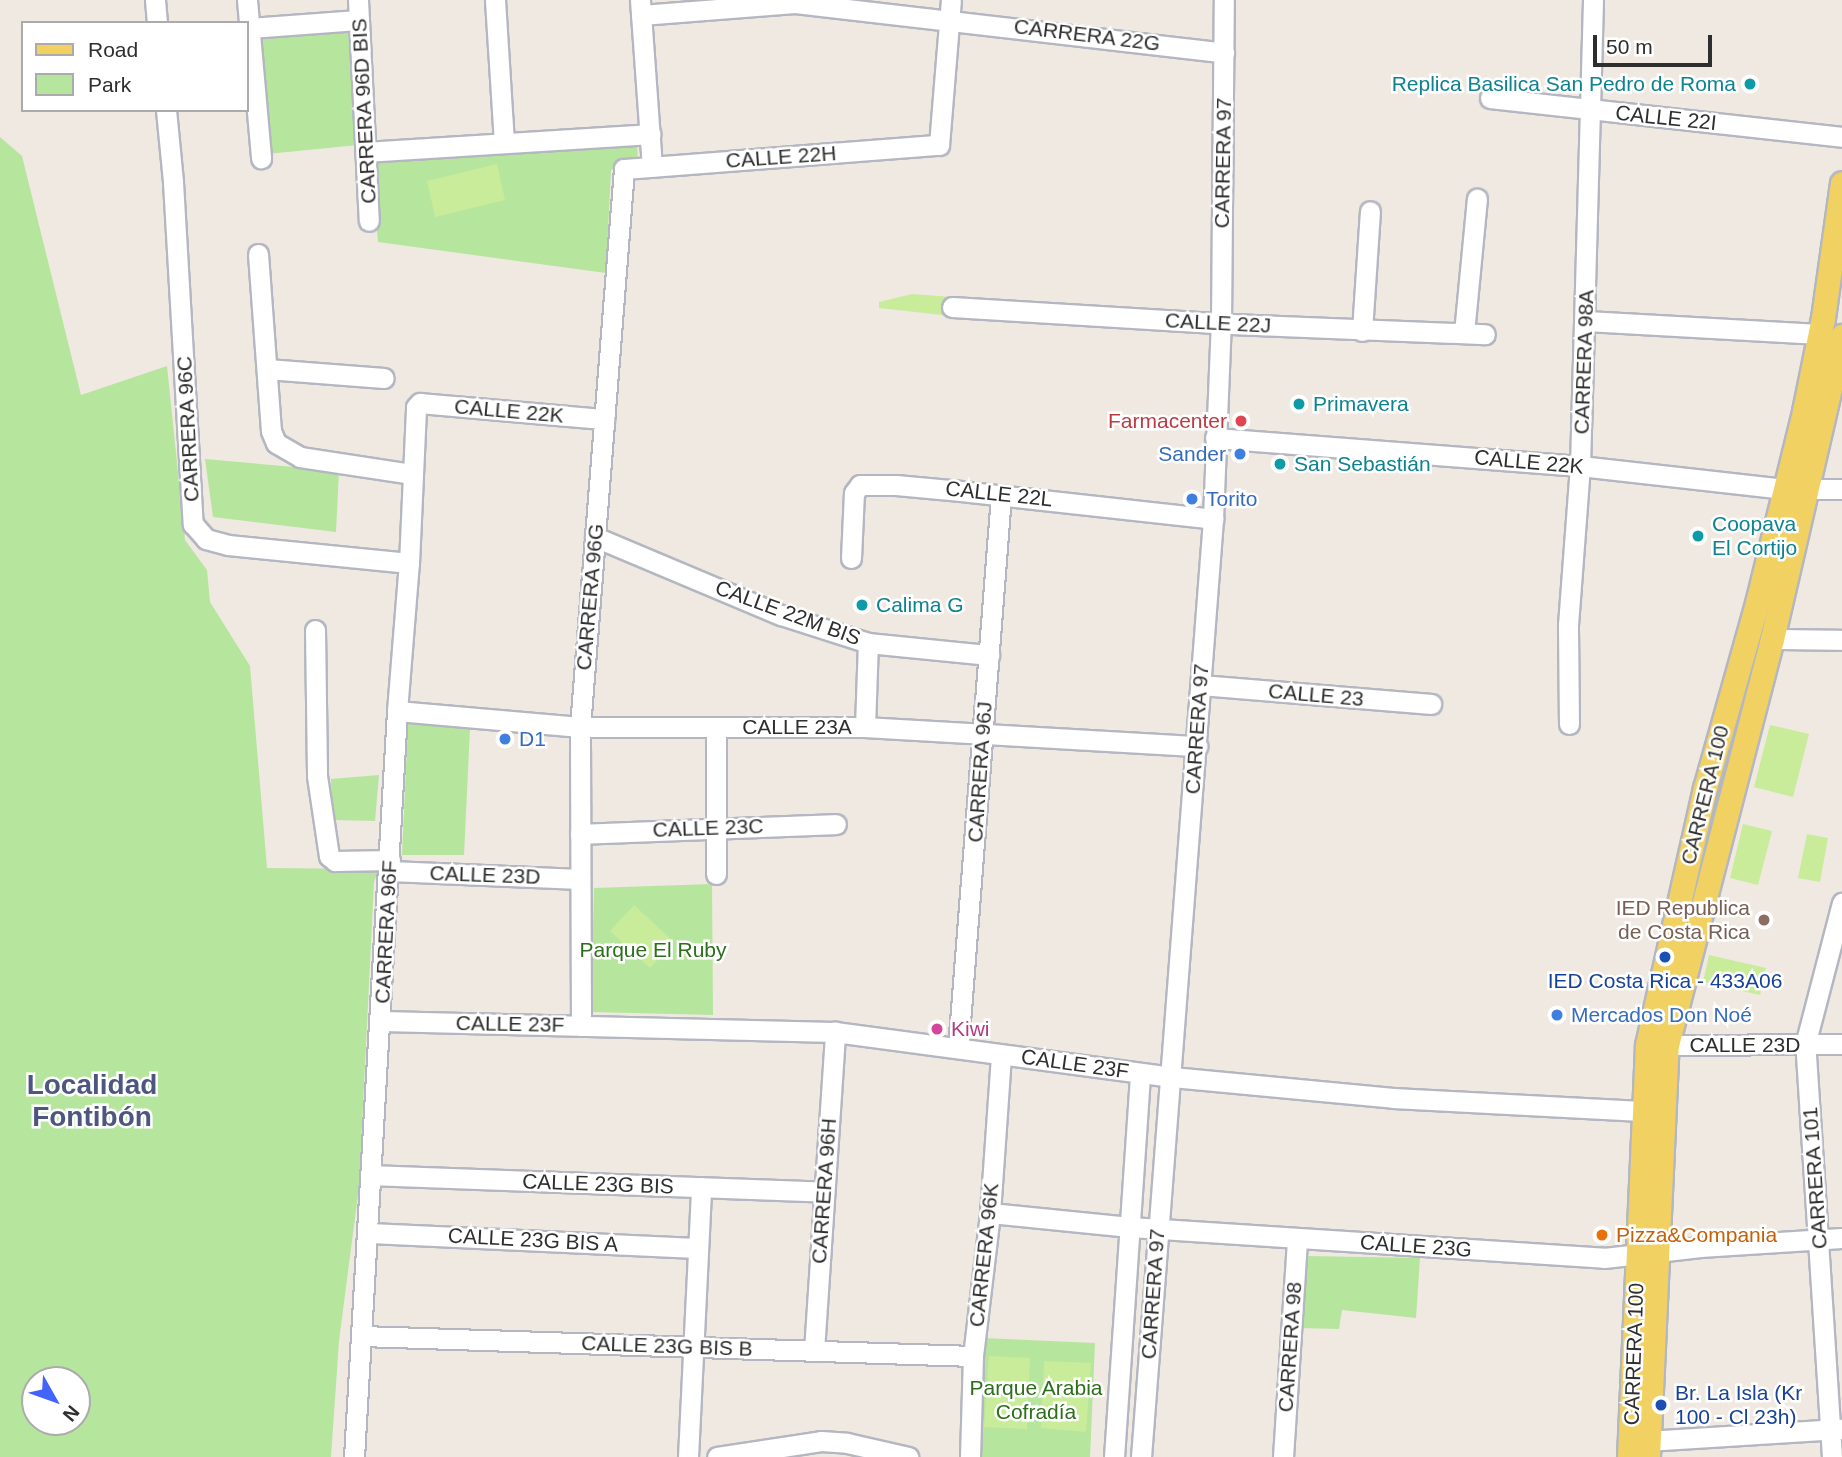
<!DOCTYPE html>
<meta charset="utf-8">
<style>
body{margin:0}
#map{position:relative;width:1842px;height:1457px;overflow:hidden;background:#efe9e1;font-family:Helvetica,sans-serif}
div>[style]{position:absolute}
.green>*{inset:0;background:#b6e59e}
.pitch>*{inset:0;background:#c9ec9a}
.roads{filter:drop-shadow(2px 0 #b4b7c1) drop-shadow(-2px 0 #b4b7c1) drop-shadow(0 2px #b4b7c1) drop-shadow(0 -2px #b4b7c1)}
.minor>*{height:19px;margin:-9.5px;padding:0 9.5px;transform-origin:9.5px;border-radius:9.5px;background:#fff}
.major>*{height:23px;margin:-11.5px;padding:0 11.5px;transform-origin:11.5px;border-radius:11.5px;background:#f2d163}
.dots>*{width:19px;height:19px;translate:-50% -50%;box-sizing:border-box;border:4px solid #fff;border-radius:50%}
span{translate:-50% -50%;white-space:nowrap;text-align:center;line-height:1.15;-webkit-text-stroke:5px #fff;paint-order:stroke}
.street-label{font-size:21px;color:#2e2e2e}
.culture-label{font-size:21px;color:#0d838f}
.right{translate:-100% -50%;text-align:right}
.left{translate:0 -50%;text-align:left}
.health-label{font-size:21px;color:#be3a42}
.shop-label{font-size:21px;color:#366cbe}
.education-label{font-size:21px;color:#785e54}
.park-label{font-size:21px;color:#2c6e1b}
.transit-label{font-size:21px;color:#164399}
.hotel-label{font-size:21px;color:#b23c85}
.food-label{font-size:21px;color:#c56008}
.district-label{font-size:28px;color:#4d5680;font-weight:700}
.legend{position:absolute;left:21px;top:21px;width:228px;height:91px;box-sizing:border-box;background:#fff;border:2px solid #ababab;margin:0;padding:9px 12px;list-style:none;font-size:21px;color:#2e2e2e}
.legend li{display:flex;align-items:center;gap:14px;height:35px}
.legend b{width:35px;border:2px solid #ababab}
.north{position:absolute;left:21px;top:1366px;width:70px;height:70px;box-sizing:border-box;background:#fff;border:2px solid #ababab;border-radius:50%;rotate:130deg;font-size:19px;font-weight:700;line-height:28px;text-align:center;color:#2e2e2e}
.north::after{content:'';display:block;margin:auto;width:24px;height:32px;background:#4264fb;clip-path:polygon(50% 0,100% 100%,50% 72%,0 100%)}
.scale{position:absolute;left:1593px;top:35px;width:119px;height:32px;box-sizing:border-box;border:4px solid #2e2e2e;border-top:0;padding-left:9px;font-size:21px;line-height:24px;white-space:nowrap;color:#2e2e2e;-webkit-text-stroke:5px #fff;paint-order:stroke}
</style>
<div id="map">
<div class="green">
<i style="clip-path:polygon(348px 30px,358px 145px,267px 154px,258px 38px)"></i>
<i style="clip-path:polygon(evenodd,0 137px,22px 156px,81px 395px,167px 366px,185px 540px,207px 570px,210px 602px,250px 666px,267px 868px,379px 869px,374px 882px,359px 1187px,339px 1341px,331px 1457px,0 1457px,0 137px,35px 1380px,77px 1380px,77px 1422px,35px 1422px,35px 1380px)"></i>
<i style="clip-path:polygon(637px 143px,638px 161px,611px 170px,606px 273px,378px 242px,371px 160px)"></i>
<i style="clip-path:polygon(205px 459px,339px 471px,336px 532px,213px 517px)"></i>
<i style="clip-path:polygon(408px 724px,470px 728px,464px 855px,402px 855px)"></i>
<i style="clip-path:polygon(379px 775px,375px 821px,332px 820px,331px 779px)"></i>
<i style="clip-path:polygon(712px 884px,713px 1015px,591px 1012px,594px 888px)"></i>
<i style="clip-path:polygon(1306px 1256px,1420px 1258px,1416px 1318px,1342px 1310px,1339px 1329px,1300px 1328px)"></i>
<i style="clip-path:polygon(982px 1338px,1095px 1343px,1090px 1457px,977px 1457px)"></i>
</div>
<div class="pitch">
<i style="clip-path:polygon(497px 164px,505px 200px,435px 217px,427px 181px)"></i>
<i style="clip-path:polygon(912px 294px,953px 297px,951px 316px,879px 308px,879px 302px)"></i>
<i style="clip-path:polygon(1770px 725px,1809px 734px,1793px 797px,1754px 787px)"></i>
<i style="clip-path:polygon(1743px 824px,1772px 831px,1758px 885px,1730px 878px)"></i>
<i style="clip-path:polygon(1807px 834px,1828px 838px,1820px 882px,1798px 878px)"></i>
<i style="clip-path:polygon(634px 905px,674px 942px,650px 968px,610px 931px)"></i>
<i style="clip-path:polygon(1709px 955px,1766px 968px,1760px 995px,1703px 982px)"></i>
<i style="clip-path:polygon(989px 1356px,1030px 1358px,1027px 1429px,984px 1427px)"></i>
<i style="clip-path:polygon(1044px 1361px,1091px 1363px,1086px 1432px,1041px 1428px)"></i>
</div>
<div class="roads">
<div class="minor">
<i style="left:155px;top:0;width:23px;rotate:85deg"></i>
<i style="left:247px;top:0;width:159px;rotate:84.9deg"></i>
<i style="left:358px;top:0;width:221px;rotate:87.2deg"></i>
<i style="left:495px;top:0;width:143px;rotate:86.4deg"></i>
<i style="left:640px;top:0;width:167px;rotate:85.9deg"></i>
<i style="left:641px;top:15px;width:154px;rotate:-4.5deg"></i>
<i style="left:795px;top:3px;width:432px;rotate:6.6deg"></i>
<i style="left:249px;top:28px;width:110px;rotate:-4.2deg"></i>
<i style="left:1490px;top:98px;width:354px;rotate:6.3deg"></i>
<i style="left:166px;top:110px;width:72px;rotate:84.4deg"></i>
<i style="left:173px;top:182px;width:343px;rotate:86.7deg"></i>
<i style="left:193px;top:524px;width:20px;rotate:49deg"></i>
<i style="left:206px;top:539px;width:23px;rotate:15deg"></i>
<i style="left:228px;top:545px;width:182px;rotate:5.7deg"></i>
<i style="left:366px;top:152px;width:285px;rotate:-3.6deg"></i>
<i style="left:258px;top:254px;width:177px;rotate:85.8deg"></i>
<i style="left:271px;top:431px;width:13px;rotate:67deg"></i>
<i style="left:276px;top:443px;width:28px;rotate:30deg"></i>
<i style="left:300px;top:457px;width:114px;rotate:8.6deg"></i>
<i style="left:952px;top:307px;width:280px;rotate:3.5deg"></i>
<i style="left:1231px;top:324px;width:254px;rotate:2.3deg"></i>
<i style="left:1586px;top:321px;width:234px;rotate:3.2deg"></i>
<i style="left:1362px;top:331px;width:120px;rotate:-86.2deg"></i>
<i style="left:1464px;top:333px;width:135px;rotate:-84.5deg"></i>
<i style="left:267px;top:369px;width:117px;rotate:4.4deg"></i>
<i style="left:1215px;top:438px;width:366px;rotate:4.4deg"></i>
<i style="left:1580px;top:466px;width:206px;rotate:6.4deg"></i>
<i style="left:1785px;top:489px;width:57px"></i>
<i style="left:595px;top:537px;width:202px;rotate:22.8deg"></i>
<i style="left:781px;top:615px;width:91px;rotate:17.8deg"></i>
<i style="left:868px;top:643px;width:122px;rotate:5.7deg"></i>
<i style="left:851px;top:558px;width:65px;rotate:-87.4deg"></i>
<i style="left:854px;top:493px;width:10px;rotate:-53deg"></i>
<i style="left:860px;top:485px;width:36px"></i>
<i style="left:896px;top:485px;width:65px;rotate:5.3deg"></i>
<i style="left:961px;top:491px;width:254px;rotate:6.3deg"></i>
<i style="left:315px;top:630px;width:146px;rotate:89.2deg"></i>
<i style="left:317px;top:776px;width:81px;rotate:81.5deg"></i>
<i style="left:329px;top:856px;width:8px;rotate:40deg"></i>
<i style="left:335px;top:861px;width:55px;rotate:-1deg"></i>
<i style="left:1772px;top:639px;width:70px;rotate:0.8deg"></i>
<i style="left:1201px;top:685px;width:231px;rotate:4.7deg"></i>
<i style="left:397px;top:711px;width:184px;rotate:5deg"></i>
<i style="left:580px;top:727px;width:285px"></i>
<i style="left:865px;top:727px;width:333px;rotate:3.3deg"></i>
<i style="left:1569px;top:724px;width:99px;rotate:-90.6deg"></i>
<i style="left:1568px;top:625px;width:159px;rotate:-85.7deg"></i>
<i style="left:1580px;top:466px;width:466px;rotate:-88.4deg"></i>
<i style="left:716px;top:727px;width:147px;rotate:90deg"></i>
<i style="left:865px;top:727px;width:84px;rotate:-88deg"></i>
<i style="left:580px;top:834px;width:256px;rotate:-2.2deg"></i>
<i style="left:390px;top:871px;width:190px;rotate:2.4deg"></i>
<i style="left:381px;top:1021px;width:454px;rotate:1.4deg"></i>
<i style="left:835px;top:1032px;width:340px;rotate:7.6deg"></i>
<i style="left:1172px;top:1077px;width:222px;rotate:5.4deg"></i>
<i style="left:1393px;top:1098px;width:249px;rotate:3deg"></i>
<i style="left:581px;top:1026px;width:299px;rotate:-90.2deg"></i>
<i style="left:580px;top:727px;width:560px;rotate:-85.49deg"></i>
<i style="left:624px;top:169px;width:316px;rotate:-4.4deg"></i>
<i style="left:939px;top:145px;width:145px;rotate:-85.3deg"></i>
<i style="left:1654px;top:1045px;width:188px;rotate:-0.3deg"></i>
<i style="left:958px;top:1048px;width:554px;rotate:-85.55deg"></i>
<i style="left:371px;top:1175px;width:453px;rotate:2.1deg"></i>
<i style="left:990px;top:1213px;width:141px;rotate:5.7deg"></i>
<i style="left:1130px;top:1227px;width:475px;rotate:3.7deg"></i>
<i style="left:1604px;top:1258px;width:97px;rotate:-6.5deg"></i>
<i style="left:1700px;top:1247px;width:142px;rotate:-3.6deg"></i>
<i style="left:368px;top:1233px;width:330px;rotate:2.6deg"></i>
<i style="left:361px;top:1336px;width:612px;rotate:1.87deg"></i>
<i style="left:814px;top:1351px;width:320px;rotate:-86.2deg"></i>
<i style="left:1648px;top:1441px;width:193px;rotate:-3.6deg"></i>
<i style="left:354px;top:1457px;width:747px;rotate:-86.7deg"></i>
<i style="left:397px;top:711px;width:148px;rotate:-85.4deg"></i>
<i style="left:409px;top:563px;width:156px;rotate:-87.4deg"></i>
<i style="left:416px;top:407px;width:6px;rotate:-45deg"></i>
<i style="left:420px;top:403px;width:185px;rotate:5deg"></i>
<i style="left:688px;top:1457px;width:270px;rotate:-87.2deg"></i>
<i style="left:717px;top:1457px;width:105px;rotate:-8.7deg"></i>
<i style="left:821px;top:1441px;width:26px;rotate:4deg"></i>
<i style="left:847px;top:1443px;width:63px;rotate:12.9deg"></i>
<i style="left:970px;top:1457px;width:101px;rotate:-88.3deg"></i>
<i style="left:973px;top:1356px;width:144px;rotate:-83.2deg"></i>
<i style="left:990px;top:1213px;width:159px;rotate:-86deg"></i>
<i style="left:1114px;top:1457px;width:385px;rotate:-86.1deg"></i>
<i style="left:1141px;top:1457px;width:941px;rotate:-85.61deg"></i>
<i style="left:1213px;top:519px;width:195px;rotate:-87.7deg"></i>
<i style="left:1221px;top:324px;width:324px;rotate:-89.5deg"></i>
<i style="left:1283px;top:1457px;width:219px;rotate:-86.3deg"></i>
<i style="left:1832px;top:1457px;width:413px;rotate:-93.7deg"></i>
<i style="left:1805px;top:1045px;width:147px;rotate:-75.4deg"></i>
</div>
<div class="major">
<i style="left:1629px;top:1457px;width:412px;rotate:-87.5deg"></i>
<i style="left:1647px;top:1045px;width:263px;rotate:-77.3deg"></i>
<i style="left:1705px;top:788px;width:192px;rotate:-74.3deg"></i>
<i style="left:1757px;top:603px;width:198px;rotate:-76.2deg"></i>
<i style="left:1804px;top:411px;width:95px;rotate:-78.5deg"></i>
<i style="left:1823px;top:318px;width:136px;rotate:-82deg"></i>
<i style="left:1648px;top:1457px;width:412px;rotate:-87.4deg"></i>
<i style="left:1667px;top:1045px;width:419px;rotate:-75.5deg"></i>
<i style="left:1772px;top:639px;width:311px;rotate:-77deg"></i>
</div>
</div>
<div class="dots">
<i style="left:1750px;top:84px;background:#0f9aa8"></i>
<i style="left:1299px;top:404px;background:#0f9aa8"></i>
<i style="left:1241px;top:421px;background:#e0444e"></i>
<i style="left:1240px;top:454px;background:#3f7fe0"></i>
<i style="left:1280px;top:464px;background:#0f9aa8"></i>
<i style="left:1192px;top:499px;background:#3f7fe0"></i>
<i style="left:1698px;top:536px;background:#0f9aa8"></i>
<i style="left:862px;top:605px;background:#0f9aa8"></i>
<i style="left:505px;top:739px;background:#3f7fe0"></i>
<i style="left:1764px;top:920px;background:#8d6e63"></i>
<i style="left:1665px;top:957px;background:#1a4fb4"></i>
<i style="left:1557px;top:1015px;background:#3f7fe0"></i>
<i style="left:937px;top:1029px;background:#d1479c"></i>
<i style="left:1602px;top:1235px;background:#e8710a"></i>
<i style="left:1661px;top:1405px;background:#1a4fb4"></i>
</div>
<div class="street-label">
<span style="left:1087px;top:35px;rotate:7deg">CARRERA 22G</span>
<span style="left:364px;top:111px;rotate:-93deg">CARRERA 96D BIS</span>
<span style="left:1666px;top:118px;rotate:6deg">CALLE 22I</span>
<span style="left:781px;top:157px;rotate:-4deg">CALLE 22H</span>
<span style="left:1223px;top:163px;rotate:-89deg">CARRERA 97</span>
<span style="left:1218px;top:323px;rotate:3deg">CALLE 22J</span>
<span style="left:1584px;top:362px;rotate:-88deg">CARRERA 98A</span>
<span style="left:509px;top:411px;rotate:5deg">CALLE 22K</span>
<span style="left:188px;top:429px;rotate:-93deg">CARRERA 96C</span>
<span style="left:1529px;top:462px;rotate:5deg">CALLE 22K</span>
<span style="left:999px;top:494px;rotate:6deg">CALLE 22L</span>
<span style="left:590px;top:597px;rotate:-85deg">CARRERA 96G</span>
<span style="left:788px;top:613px;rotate:20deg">CALLE 22M BIS</span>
<span style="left:1316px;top:695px;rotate:5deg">CALLE 23</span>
<span style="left:797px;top:727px">CALLE 23A</span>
<span style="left:1197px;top:729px;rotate:-86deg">CARRERA 97</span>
<span style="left:980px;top:772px;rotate:-86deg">CARRERA 96J</span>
<span style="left:1705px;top:795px;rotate:-76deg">CARRERA 100</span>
<span style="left:708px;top:828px;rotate:-2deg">CALLE 23C</span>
<span style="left:485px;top:875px;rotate:2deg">CALLE 23D</span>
<span style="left:386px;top:932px;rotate:-87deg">CARRERA 96F</span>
<span style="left:510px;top:1024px;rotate:1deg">CALLE 23F</span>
<span style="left:1745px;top:1045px">CALLE 23D</span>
<span style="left:1075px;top:1064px;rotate:8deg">CALLE 23F</span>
<span style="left:1815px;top:1178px;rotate:-94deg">CARRERA 101</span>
<span style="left:598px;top:1184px;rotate:2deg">CALLE 23G BIS</span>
<span style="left:824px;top:1191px;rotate:-86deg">CARRERA 96H</span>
<span style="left:533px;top:1240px;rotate:3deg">CALLE 23G BIS A</span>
<span style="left:1416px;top:1246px;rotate:4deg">CALLE 23G</span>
<span style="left:984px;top:1255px;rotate:-84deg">CARRERA 96K</span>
<span style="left:1153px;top:1294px;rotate:-86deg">CARRERA 97</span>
<span style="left:667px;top:1346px;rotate:2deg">CALLE 23G BIS B</span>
<span style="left:1290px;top:1347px;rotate:-86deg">CARRERA 98</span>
<span style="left:1634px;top:1354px;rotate:-88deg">CARRERA 100</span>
</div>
<div class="culture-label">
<span class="right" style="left:1736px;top:84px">Replica Basilica San Pedro de Roma</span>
<span class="left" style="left:1313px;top:404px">Primavera</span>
<span class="left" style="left:1294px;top:464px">San Sebastián</span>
<span class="left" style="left:1712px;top:536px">Coopava<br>El Cortijo</span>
<span class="left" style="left:876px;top:605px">Calima G</span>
</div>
<div class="health-label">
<span class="right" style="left:1227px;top:421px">Farmacenter</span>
</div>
<div class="shop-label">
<span class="right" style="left:1226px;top:454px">Sander</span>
<span class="left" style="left:1206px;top:499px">Torito</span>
<span class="left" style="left:519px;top:739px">D1</span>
<span class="left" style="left:1571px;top:1015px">Mercados Don Noé</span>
</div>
<div class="education-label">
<span class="right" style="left:1750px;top:920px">IED Republica<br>de Costa Rica</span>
</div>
<div class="park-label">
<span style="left:653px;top:950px">Parque El Ruby</span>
<span style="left:1036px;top:1400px">Parque Arabia<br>Cofradía</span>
</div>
<div class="transit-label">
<span style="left:1665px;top:981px">IED Costa Rica - 433A06</span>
<span class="left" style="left:1675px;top:1405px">Br. La Isla (Kr<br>100 - Cl 23h)</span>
</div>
<div class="hotel-label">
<span class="left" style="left:951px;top:1029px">Kiwi</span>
</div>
<div class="food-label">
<span class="left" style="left:1616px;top:1235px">Pizza&amp;Compania</span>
</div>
<div class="district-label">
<span style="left:92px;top:1101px">Localidad<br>Fontibón</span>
</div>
<ul class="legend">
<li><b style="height:9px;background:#f2d163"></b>Road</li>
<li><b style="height:19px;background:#b6e59e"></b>Park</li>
</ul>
<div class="north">N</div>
<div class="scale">50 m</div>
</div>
